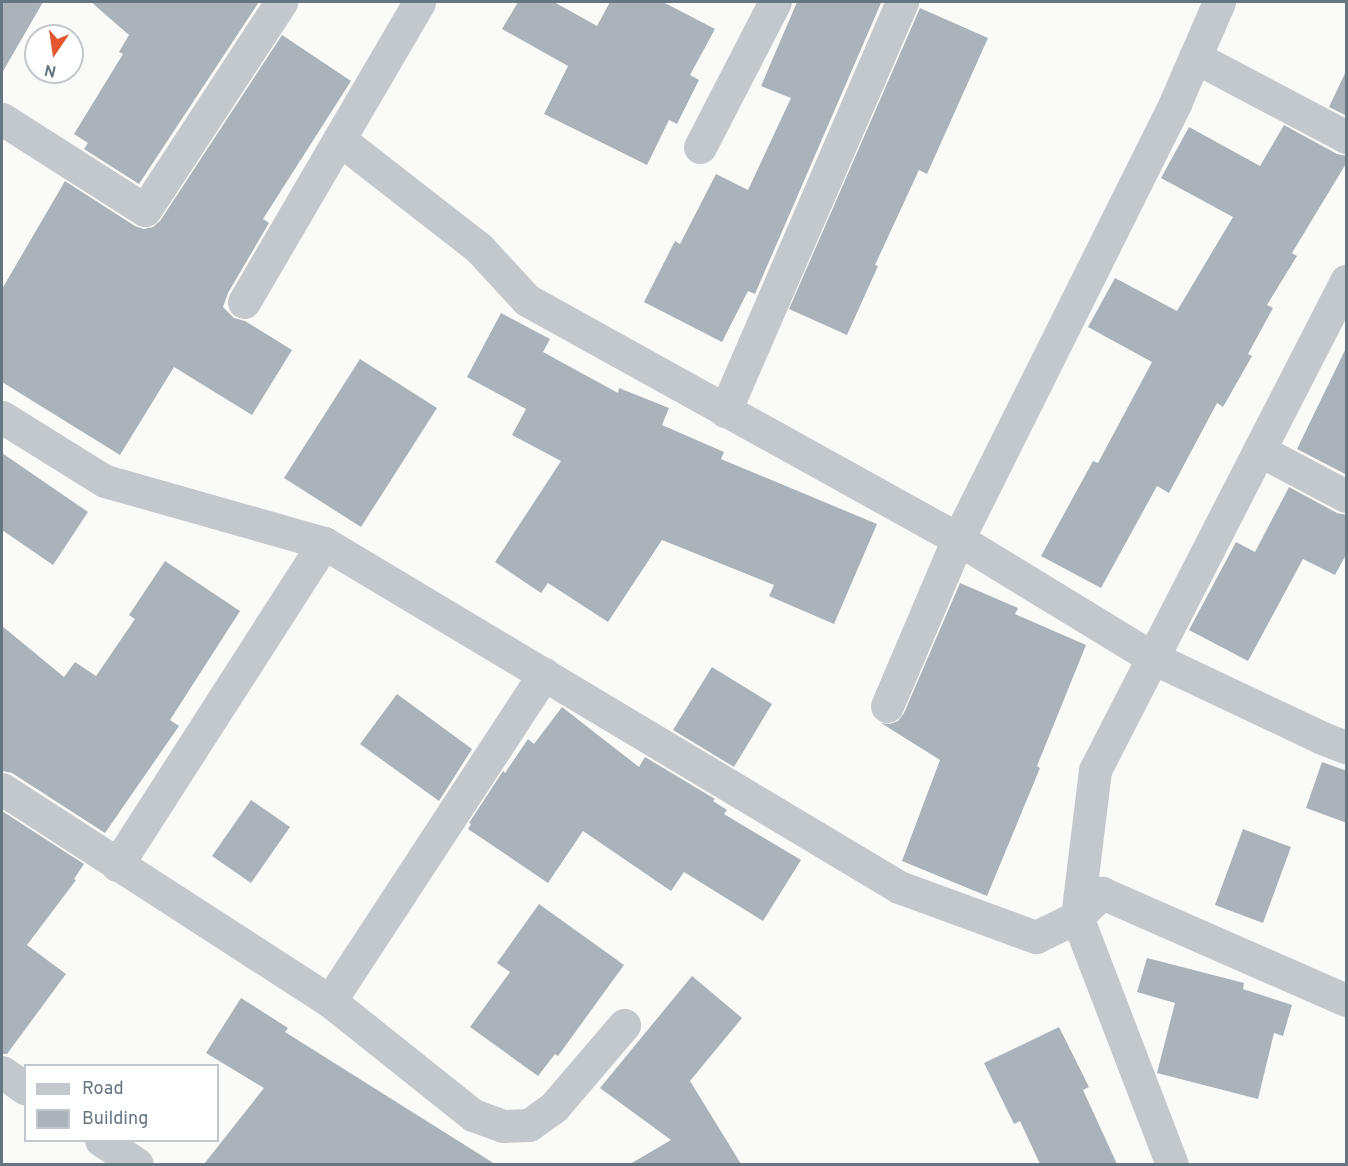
<!DOCTYPE html>
<style>
body{margin:0}
#map{position:relative;width:1348px;height:1166px;overflow:hidden;background:#fafaf8;font-family:Overpass,sans-serif}
div>[style]{position:absolute}
.building>*{inset:0;background:#aab3b9}
.minor>*{height:33px;margin:-16.5px;padding:0 16.5px;transform-origin:16.5px;border-radius:16.5px;background:#c3c8cc}
span{translate:-50% -50%;white-space:nowrap;text-align:center;line-height:1.15;-webkit-text-stroke:6px #fff;paint-order:stroke}
.frame{position:absolute;inset:0;border:3px solid #657683;pointer-events:none}
.legend{position:absolute;left:24px;top:1064px;width:195px;height:78px;box-sizing:border-box;background:#fff;border:2px solid #c1c8cd;margin:0;padding:8px 10px;list-style:none;font-size:18px;color:#657683}
.legend li{display:flex;align-items:center;gap:12px;height:30px}
.legend b{width:30px;border:2px solid #c1c8cd}
.north{position:absolute;left:24px;top:24px;width:60px;height:60px;box-sizing:border-box;background:#fff;border:2px solid #c1c8cd;border-radius:50%;rotate:193deg;font-size:16px;font-weight:700;line-height:24px;text-align:center;color:#657683}
.north::after{content:'';display:block;margin:auto;width:21px;height:27px;background:#e4572e;clip-path:polygon(50% 0,100% 100%,50% 72%,0 100%)}
</style>
<div id="map">
<div class="building">
<i style="clip-path:polygon(2px 2px,43px 2px,2px 73px)"></i>
<i style="clip-path:polygon(91px 2px,259px 2px,139px 184px,84px 149px,88px 143px,74px 134px,123px 54px,119px 52px,129px 35px)"></i>
<i style="clip-path:polygon(518px 2px,554px 2px,597px 26px,610px 2px,663px 2px,715px 29px,690px 75px,699px 80px,677px 124px,669px 120px,647px 165px,544px 114px,568px 66px,502px 29px)"></i>
<i style="clip-path:polygon(797px 2px,881px 3px,755px 294px,748px 291px,722px 342px,644px 302px,675px 241px,680px 244px,716px 174px,748px 190px,791px 98px,761px 86px)"></i>
<i style="clip-path:polygon(920px 8px,988px 38px,927px 174px,919px 170px,875px 265px,878px 266px,847px 335px,789px 309px)"></i>
<i style="clip-path:polygon(282px 35px,351px 81px,263px 219px,269px 223px,228px 293px,223px 307px,234px 318px,245px 321px,292px 350px,252px 415px,174px 367px,120px 455px,2px 382px,2px 289px,65px 181px,135px 226px,144px 229px,153px 227px,160px 221px)"></i>
<i style="clip-path:polygon(1347px 69px,1347px 116px,1329px 107px)"></i>
<i style="clip-path:polygon(1284px 125px,1337px 154px,1347px 156px,1347px 162px,1292px 253px,1297px 256px,1267px 305px,1273px 308px,1248px 354px,1252px 356px,1223px 407px,1217px 403px,1169px 493px,1157px 486px,1101px 588px,1041px 556px,1093px 461px,1098px 463px,1152px 362px,1088px 327px,1115px 278px,1177px 311px,1233px 217px,1161px 178px,1189px 127px,1260px 166px)"></i>
<i style="clip-path:polygon(501px 313px,550px 339px,543px 352px,618px 393px,619px 388px,669px 408px,662px 425px,724px 452px,721px 459px,877px 524px,834px 624px,769px 596px,774px 585px,662px 540px,608px 622px,548px 583px,541px 593px,495px 562px,561px 461px,512px 435px,526px 409px,467px 377px)"></i>
<i style="clip-path:polygon(1347px 346px,1347px 475px,1297px 449px)"></i>
<i style="clip-path:polygon(360px 359px,437px 408px,361px 527px,284px 478px)"></i>
<i style="clip-path:polygon(2px 453px,88px 512px,53px 565px,2px 530px)"></i>
<i style="clip-path:polygon(1289px 487px,1337px 513px,1347px 515px,1347px 553px,1335px 575px,1303px 559px,1248px 661px,1189px 630px,1236px 542px,1255px 552px)"></i>
<i style="clip-path:polygon(165px 561px,240px 611px,170px 720px,179px 726px,105px 833px,12px 773px,2px 771px,2px 626px,64px 677px,75px 662px,96px 676px,135px 619px,129px 615px)"></i>
<i style="clip-path:polygon(960px 583px,1018px 608px,1015px 614px,1086px 645px,1037px 766px,1040px 768px,987px 896px,902px 861px,940px 760px,881px 723px,890px 724px,898px 721px,904px 713px)"></i>
<i style="clip-path:polygon(712px 667px,772px 704px,734px 767px,673px 730px)"></i>
<i style="clip-path:polygon(397px 694px,472px 749px,439px 801px,360px 744px)"></i>
<i style="clip-path:polygon(562px 707px,639px 767px,645px 757px,715px 799px,713px 801px,727px 810px,724px 814px,801px 860px,763px 921px,684px 872px,671px 891px,583px 831px,548px 883px,468px 829px,471px 824px,469px 823px,503px 771px,505px 773px,528px 739px,534px 744px)"></i>
<i style="clip-path:polygon(1322px 762px,1347px 771px,1347px 823px,1306px 808px)"></i>
<i style="clip-path:polygon(251px 800px,290px 827px,251px 883px,212px 856px)"></i>
<i style="clip-path:polygon(2px 811px,84px 864px,74px 879px,76px 880px,27px 945px,66px 974px,7px 1054px,2px 1054px)"></i>
<i style="clip-path:polygon(1243px 829px,1291px 847px,1263px 923px,1215px 905px)"></i>
<i style="clip-path:polygon(539px 904px,624px 965px,558px 1056px,555px 1054px,538px 1076px,470px 1027px,510px 972px,497px 963px)"></i>
<i style="clip-path:polygon(1147px 958px,1244px 983px,1243px 989px,1292px 1005px,1283px 1036px,1274px 1033px,1258px 1099px,1157px 1073px,1175px 1003px,1137px 992px)"></i>
<i style="clip-path:polygon(692px 976px,742px 1018px,690px 1081px,741px 1164px,630px 1164px,671px 1140px,600px 1088px)"></i>
<i style="clip-path:polygon(241px 998px,288px 1028px,285px 1032px,495px 1164px,204px 1164px,264px 1088px,206px 1053px)"></i>
<i style="clip-path:polygon(1059px 1027px,1089px 1087px,1083px 1090px,1117px 1164px,1040px 1164px,1020px 1121px,1014px 1124px,984px 1063px)"></i>
</div>
<div class="minor">
<i style="left:1195px;top:57px;width:171px;rotate:27.9deg"></i>
<i style="left:2px;top:119px;width:169px;rotate:32.5deg"></i>
<i style="left:145px;top:210px;width:249px;rotate:-56.8deg"></i>
<i style="left:339px;top:139px;width:177px;rotate:37.9deg"></i>
<i style="left:479px;top:248px;width:71px;rotate:47.3deg"></i>
<i style="left:527px;top:300px;width:493px;rotate:29deg"></i>
<i style="left:958px;top:539px;width:226px;rotate:31.4deg"></i>
<i style="left:1151px;top:657px;width:189px;rotate:25.3deg"></i>
<i style="left:1322px;top:738px;width:26px;rotate:21deg"></i>
<i style="left:700px;top:147px;width:163px;rotate:-62.7deg"></i>
<i style="left:244px;top:302px;width:347px;rotate:-59.7deg"></i>
<i style="left:725px;top:411px;width:446px;rotate:-66.6deg"></i>
<i style="left:2px;top:417px;width:121px;rotate:31.9deg"></i>
<i style="left:105px;top:481px;width:228px;rotate:15.8deg"></i>
<i style="left:324px;top:543px;width:670px;rotate:30.89deg"></i>
<i style="left:899px;top:887px;width:146px;rotate:20.1deg"></i>
<i style="left:1036px;top:937px;width:46px;rotate:-26deg"></i>
<i style="left:1077px;top:917px;width:265px;rotate:69deg"></i>
<i style="left:1259px;top:450px;width:98px;rotate:27.9deg"></i>
<i style="left:887px;top:706px;width:181px;rotate:-67deg"></i>
<i style="left:958px;top:539px;width:489px;rotate:-63.5deg"></i>
<i style="left:1176px;top:101px;width:108px;rotate:-66.5deg"></i>
<i style="left:2px;top:789px;width:391px;rotate:32.9deg"></i>
<i style="left:330px;top:1001px;width:183px;rotate:38.6deg"></i>
<i style="left:473px;top:1115px;width:32px;rotate:20deg"></i>
<i style="left:503px;top:1126px;width:26px;rotate:-2deg"></i>
<i style="left:529px;top:1125px;width:31px;rotate:-36deg"></i>
<i style="left:554px;top:1107px;width:108px;rotate:-49.5deg"></i>
<i style="left:117px;top:865px;width:383px;rotate:-57.3deg"></i>
<i style="left:1077px;top:917px;width:148px;rotate:-83deg"></i>
<i style="left:1095px;top:770px;width:550px;rotate:-62.83deg"></i>
<i style="left:1077px;top:917px;width:35px;rotate:-44deg"></i>
<i style="left:1102px;top:893px;width:266px;rotate:23.7deg"></i>
<i style="left:330px;top:1001px;width:391px;rotate:-56.8deg"></i>
<i style="left:2px;top:1072px;width:29px;rotate:35deg"></i>
<i style="left:101px;top:1140px;width:43px;rotate:33.7deg"></i>
</div>
<div class="frame"></div>
<ul class="legend">
<li><b style="height:8px;background:#c3c8cc"></b>Road</li>
<li><b style="height:16px;background:#aab3b9"></b>Building</li>
</ul>
<div class="north">N</div>
</div>
